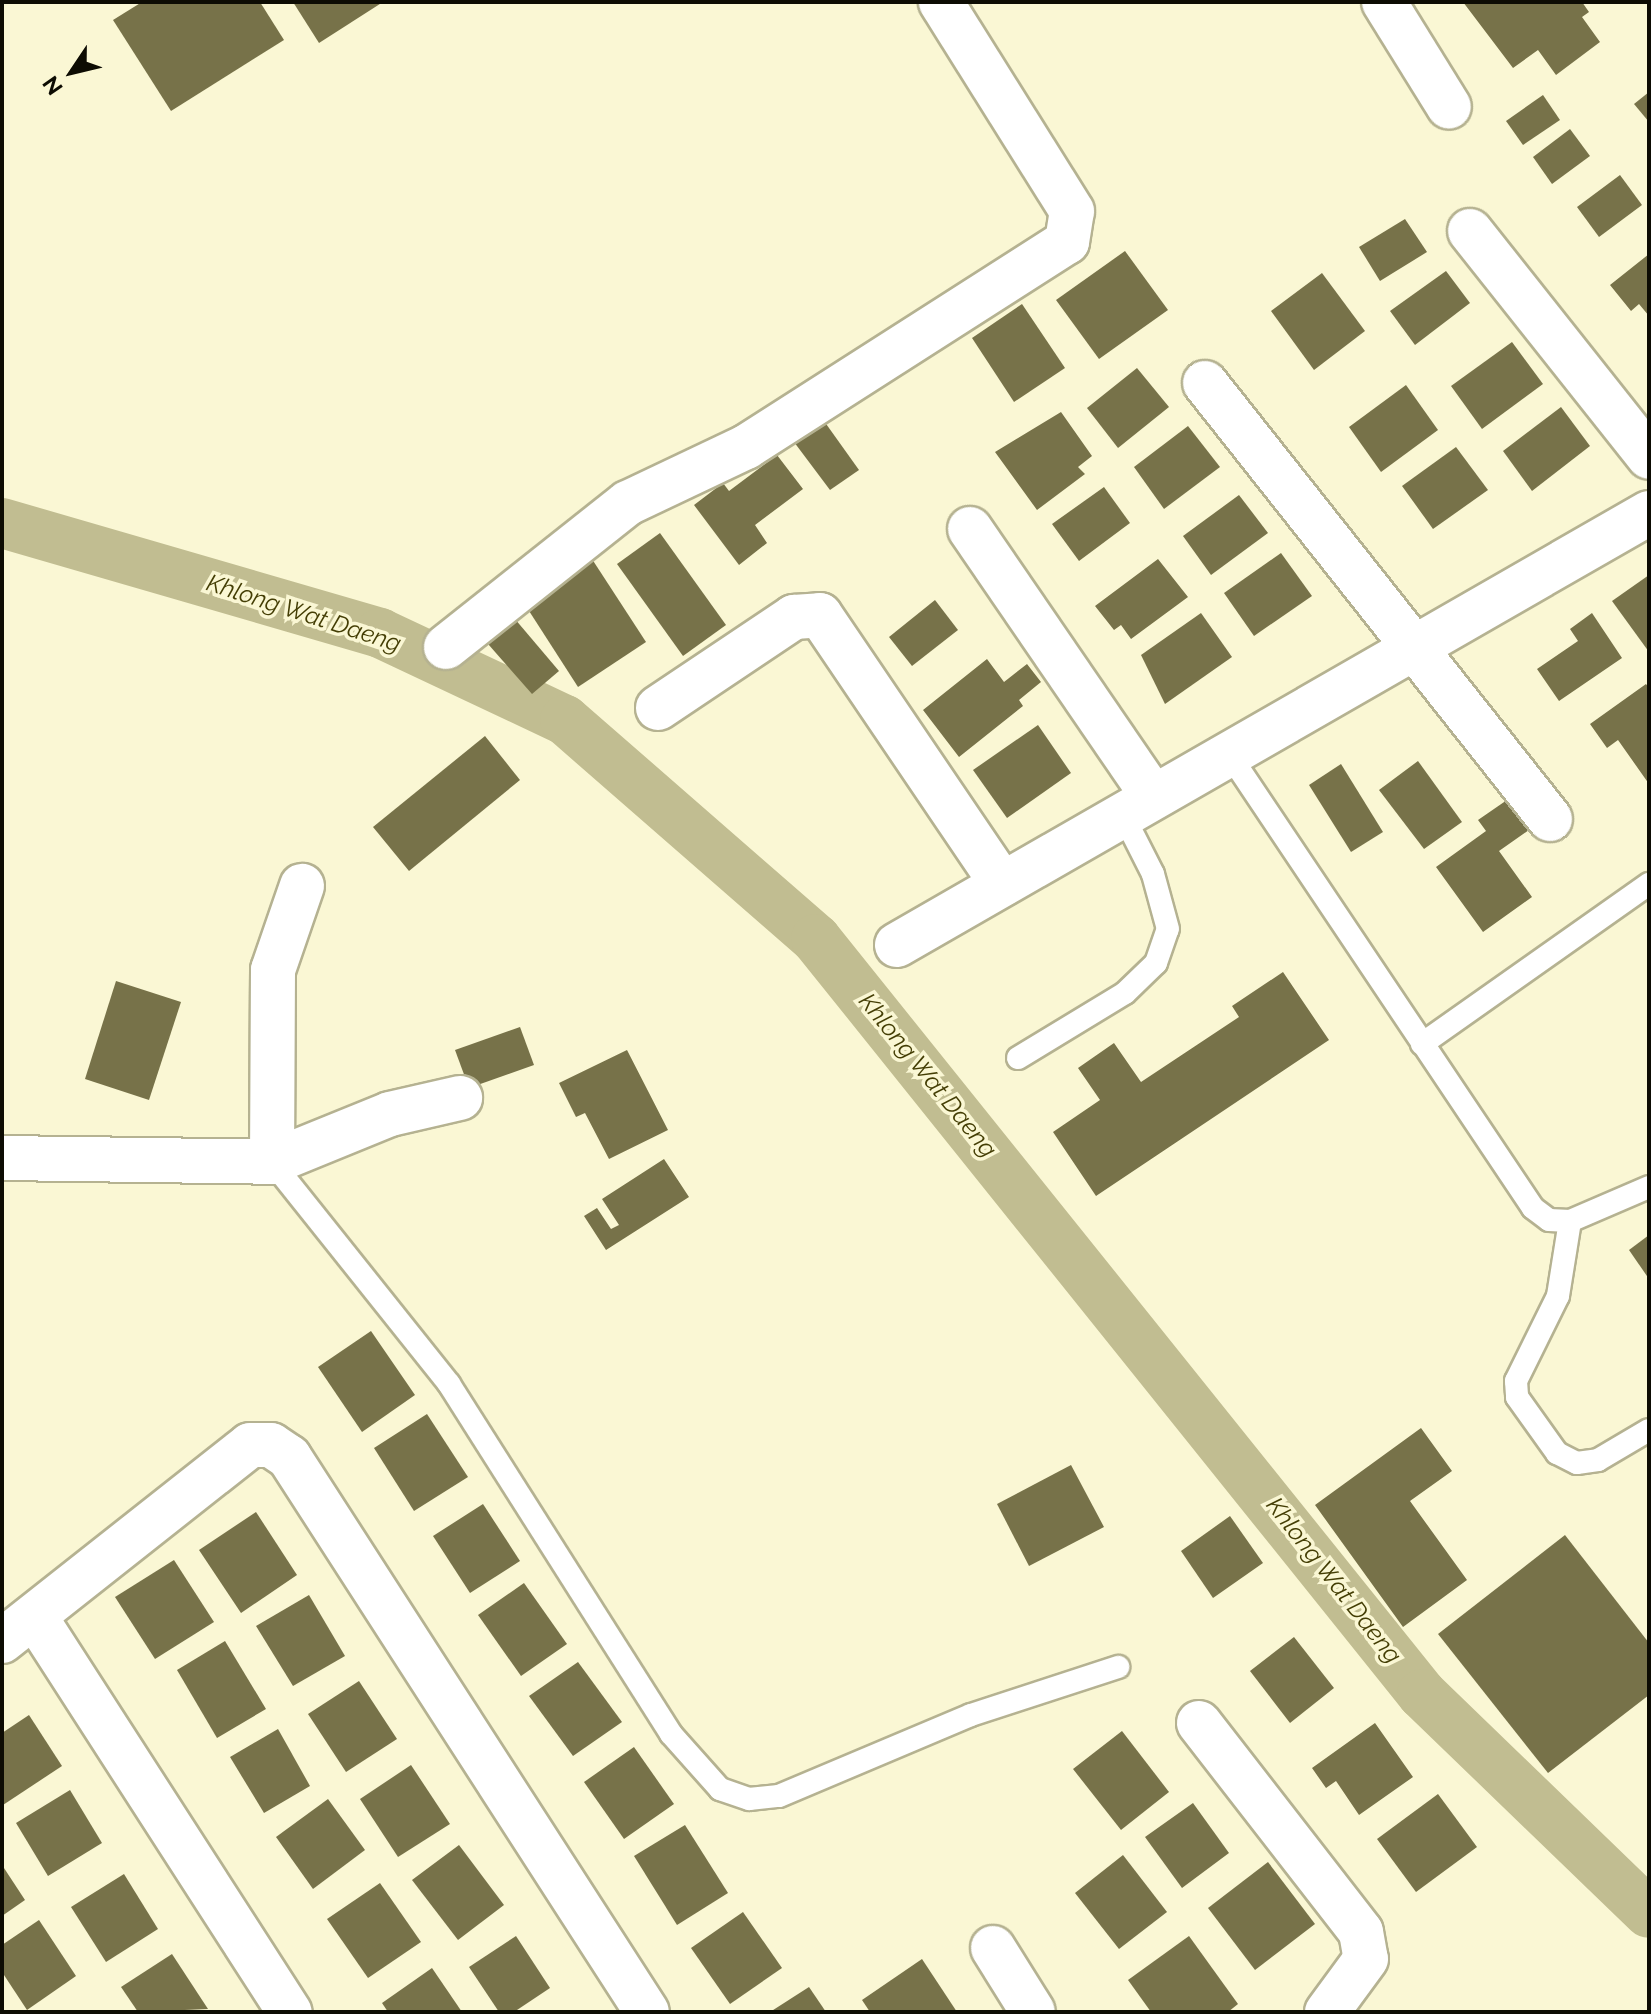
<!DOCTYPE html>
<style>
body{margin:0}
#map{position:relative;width:1651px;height:2014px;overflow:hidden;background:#faf7d4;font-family:Raleway,sans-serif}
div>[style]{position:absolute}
.canal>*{height:50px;margin:-25px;padding:0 25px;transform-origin:25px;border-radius:25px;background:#c1bd91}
.building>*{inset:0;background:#777249}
.roads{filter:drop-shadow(2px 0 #b5b291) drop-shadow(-2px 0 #b5b291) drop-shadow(0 2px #b5b291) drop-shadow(0 -2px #b5b291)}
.lane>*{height:22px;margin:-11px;padding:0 11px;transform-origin:11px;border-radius:11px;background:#fff}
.street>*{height:44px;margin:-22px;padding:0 22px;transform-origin:22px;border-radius:22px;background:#fff}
span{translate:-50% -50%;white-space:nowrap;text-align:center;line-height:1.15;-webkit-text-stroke:7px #faf7d4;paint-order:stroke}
.water-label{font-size:24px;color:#443e05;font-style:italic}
.frame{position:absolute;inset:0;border:4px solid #0d0c03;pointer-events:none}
.north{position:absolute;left:32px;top:32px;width:80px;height:80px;-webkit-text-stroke:6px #faf7d4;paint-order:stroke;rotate:235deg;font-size:22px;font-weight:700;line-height:32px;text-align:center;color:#0d0c03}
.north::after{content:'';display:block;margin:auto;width:28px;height:36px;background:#0d0c03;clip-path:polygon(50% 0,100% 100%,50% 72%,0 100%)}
</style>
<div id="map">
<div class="canal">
<i style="left:2px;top:523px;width:394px;rotate:16.2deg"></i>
<i style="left:380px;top:633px;width:204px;rotate:25.2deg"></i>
<i style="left:565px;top:720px;width:333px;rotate:41.1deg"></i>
<i style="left:816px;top:939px;width:968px;rotate:51.25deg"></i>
<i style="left:1422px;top:1694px;width:315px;rotate:44deg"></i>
</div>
<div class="building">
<i style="clip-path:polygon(142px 2px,260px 2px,284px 40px,171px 111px,113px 20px)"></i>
<i style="clip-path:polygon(293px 2px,383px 2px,319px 43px)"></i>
<i style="clip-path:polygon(1463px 2px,1582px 2px,1589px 12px,1582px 17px,1600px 42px,1556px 75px,1538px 50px,1513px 68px)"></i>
<i style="clip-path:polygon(1649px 92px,1649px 122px,1634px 104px)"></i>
<i style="clip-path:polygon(1543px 95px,1560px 120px,1523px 145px,1506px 121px)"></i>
<i style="clip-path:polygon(1570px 129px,1590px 156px,1552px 184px,1533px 157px)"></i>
<i style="clip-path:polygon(1620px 175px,1642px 205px,1599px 237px,1577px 207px)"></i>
<i style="clip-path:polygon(1405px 219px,1427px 252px,1380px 281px,1359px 247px)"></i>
<i style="clip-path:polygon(1125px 251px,1168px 310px,1099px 359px,1056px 300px)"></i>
<i style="clip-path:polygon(1649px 254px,1649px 316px,1639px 304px,1631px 311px,1610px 285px)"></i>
<i style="clip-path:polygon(1446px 271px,1470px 303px,1415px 345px,1390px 311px)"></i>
<i style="clip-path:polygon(1322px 273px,1365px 331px,1314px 370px,1271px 311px)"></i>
<i style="clip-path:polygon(1022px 304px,1065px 368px,1014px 402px,972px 338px)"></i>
<i style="clip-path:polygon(1512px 342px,1543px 384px,1482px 429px,1451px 386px)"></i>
<i style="clip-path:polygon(1137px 368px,1169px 407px,1118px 448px,1087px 408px)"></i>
<i style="clip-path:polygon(1406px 385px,1438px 430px,1381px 472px,1349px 427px)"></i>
<i style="clip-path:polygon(1561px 407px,1590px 446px,1532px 491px,1503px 451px)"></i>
<i style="clip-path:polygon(1061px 412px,1092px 456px,1078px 467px,1085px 474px,1037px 510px,995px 452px)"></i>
<i style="clip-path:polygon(824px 421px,859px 470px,830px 490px,794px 442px)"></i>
<i style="clip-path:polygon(1188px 426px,1220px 467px,1164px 509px,1134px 467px)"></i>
<i style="clip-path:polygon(1456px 447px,1488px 490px,1433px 529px,1402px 486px)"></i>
<i style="clip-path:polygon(777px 455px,803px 489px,755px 525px,767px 543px,739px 565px,694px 505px,723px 483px,729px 491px)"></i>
<i style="clip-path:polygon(1104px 487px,1130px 523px,1079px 561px,1052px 524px)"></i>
<i style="clip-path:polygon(1239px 495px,1268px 533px,1211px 575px,1183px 536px)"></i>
<i style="clip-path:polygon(660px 533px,726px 625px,683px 656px,617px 564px)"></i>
<i style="clip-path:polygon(1281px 553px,1312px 596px,1254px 636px,1224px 593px)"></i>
<i style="clip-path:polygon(590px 556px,646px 642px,578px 687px,522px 600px)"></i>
<i style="clip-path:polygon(1158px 559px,1188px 597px,1131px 639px,1121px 625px,1114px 630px,1095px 606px)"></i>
<i style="clip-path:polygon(1649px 575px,1649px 652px,1612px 601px)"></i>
<i style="clip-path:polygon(935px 600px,958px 630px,912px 666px,889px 637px)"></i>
<i style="clip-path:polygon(509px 612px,559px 671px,532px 694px,481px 636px)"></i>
<i style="clip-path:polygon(1201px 613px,1232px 657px,1165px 704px,1141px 655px)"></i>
<i style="clip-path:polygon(1592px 613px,1622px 658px,1559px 701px,1537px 669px,1578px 641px,1570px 629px)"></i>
<i style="clip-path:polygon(987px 659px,1004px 682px,1027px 664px,1041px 682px,1019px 700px,1023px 706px,959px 757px,923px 710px)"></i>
<i style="clip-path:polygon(1646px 684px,1649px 688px,1649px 784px,1618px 740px,1607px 748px,1590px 724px)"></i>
<i style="clip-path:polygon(1038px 725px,1071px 773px,1007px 818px,973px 770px)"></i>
<i style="clip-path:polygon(485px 736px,520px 780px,409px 871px,373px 827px)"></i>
<i style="clip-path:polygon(1418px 761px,1462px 822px,1424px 849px,1379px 790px)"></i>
<i style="clip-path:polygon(1341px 764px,1383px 832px,1351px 852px,1309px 785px)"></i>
<i style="clip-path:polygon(1507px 800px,1529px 830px,1499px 851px,1532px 897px,1483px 932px,1436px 867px,1486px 831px,1478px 820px)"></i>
<i style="clip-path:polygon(1283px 972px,1329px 1040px,1096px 1196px,1053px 1132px,1100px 1100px,1078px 1068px,1114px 1043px,1141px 1082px,1239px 1017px,1232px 1006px)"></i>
<i style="clip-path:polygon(116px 981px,181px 1002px,149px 1100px,85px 1079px)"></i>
<i style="clip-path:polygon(520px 1027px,534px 1065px,469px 1088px,455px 1050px)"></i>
<i style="clip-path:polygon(627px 1050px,668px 1130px,609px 1159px,585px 1113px,576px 1117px,559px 1083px)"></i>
<i style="clip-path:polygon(664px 1159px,689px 1197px,606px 1250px,584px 1216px,597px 1208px,611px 1229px,619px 1225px,602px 1199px)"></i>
<i style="clip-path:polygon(1649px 1235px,1649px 1279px,1629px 1250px)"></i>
<i style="clip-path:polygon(371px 1331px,415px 1395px,362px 1432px,318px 1367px)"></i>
<i style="clip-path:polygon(427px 1414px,468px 1477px,414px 1511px,374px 1448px)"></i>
<i style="clip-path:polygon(1421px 1428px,1452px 1471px,1410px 1501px,1467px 1580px,1403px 1627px,1315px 1505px)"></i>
<i style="clip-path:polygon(1071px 1465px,1104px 1527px,1029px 1566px,997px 1504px)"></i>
<i style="clip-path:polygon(483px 1504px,520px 1561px,470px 1593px,433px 1536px)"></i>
<i style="clip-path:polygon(256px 1512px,297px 1575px,241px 1613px,199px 1550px)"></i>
<i style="clip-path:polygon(1230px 1516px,1263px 1563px,1213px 1598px,1181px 1551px)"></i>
<i style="clip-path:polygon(1565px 1535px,1649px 1643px,1649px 1695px,1548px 1773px,1438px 1634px)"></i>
<i style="clip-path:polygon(174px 1560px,214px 1622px,155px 1659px,115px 1597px)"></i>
<i style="clip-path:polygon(524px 1583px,567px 1644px,521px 1676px,478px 1615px)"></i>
<i style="clip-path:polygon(309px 1595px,345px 1656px,293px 1686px,256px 1626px)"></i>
<i style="clip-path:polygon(1294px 1637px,1334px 1688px,1290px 1723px,1250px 1671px)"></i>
<i style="clip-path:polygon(225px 1641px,266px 1709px,217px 1738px,177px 1670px)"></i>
<i style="clip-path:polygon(578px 1662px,622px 1722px,573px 1756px,529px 1696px)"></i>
<i style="clip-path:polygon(359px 1681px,397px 1739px,346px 1772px,308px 1714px)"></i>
<i style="clip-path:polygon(29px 1715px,62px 1766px,3px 1805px,2px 1733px)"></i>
<i style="clip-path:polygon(1375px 1723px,1413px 1777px,1359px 1815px,1336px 1781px,1326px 1788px,1312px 1768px)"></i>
<i style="clip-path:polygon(278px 1729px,310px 1786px,264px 1813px,230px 1757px)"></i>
<i style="clip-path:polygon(1122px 1731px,1169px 1792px,1121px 1830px,1073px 1769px)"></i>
<i style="clip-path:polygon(634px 1747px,674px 1804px,624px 1839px,584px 1782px)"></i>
<i style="clip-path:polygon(411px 1765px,450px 1824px,398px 1857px,360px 1799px)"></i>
<i style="clip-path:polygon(70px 1790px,102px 1843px,48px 1876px,16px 1823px)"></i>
<i style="clip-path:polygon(1438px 1794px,1477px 1847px,1416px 1892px,1377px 1839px)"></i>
<i style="clip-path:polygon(328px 1799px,365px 1850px,313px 1889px,276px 1837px)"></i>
<i style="clip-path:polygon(1193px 1803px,1229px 1853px,1182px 1888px,1145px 1837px)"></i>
<i style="clip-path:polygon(685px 1825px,728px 1893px,677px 1925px,634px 1856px)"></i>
<i style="clip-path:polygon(459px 1845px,504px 1905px,458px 1940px,412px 1880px)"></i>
<i style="clip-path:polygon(1123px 1855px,1167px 1912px,1119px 1949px,1075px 1893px)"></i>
<i style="clip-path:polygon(1268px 1862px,1315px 1924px,1255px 1970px,1208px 1908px)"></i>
<i style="clip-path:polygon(2px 1865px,25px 1900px,2px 1916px)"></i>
<i style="clip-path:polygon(124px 1874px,158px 1929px,106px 1962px,71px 1907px)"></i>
<i style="clip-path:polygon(380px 1883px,421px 1942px,368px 1978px,327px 1919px)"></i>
<i style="clip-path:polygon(743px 1912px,782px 1968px,730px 2004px,691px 1948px)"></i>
<i style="clip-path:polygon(39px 1920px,76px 1976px,27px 2010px,2px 1972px,2px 1945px)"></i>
<i style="clip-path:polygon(516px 1936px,550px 1988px,514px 2012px,499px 2012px,469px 1967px)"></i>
<i style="clip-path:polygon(1189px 1936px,1238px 2004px,1228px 2012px,1151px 2012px,1128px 1980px)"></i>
<i style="clip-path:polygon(172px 1954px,208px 2009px,138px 2012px,121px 1987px)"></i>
<i style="clip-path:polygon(922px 1959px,957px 2012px,870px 2012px,862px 2000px)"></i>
<i style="clip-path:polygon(432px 1968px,462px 2012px,388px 2012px,382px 2003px)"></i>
<i style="clip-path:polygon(809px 1987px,826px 2012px,770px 2012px)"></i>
</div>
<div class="roads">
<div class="lane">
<i style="left:1229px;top:754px;width:546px;rotate:56.19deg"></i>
<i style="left:1533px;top:1208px;width:20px;rotate:37deg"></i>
<i style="left:1549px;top:1220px;width:21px;rotate:3deg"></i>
<i style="left:1570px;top:1221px;width:86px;rotate:-23.3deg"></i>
<i style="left:1422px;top:1044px;width:278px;rotate:-35.2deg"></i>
<i style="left:1018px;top:1058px;width:125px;rotate:-31.3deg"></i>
<i style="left:1125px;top:993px;width:43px;rotate:-44.1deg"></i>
<i style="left:1156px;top:963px;width:36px;rotate:-71deg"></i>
<i style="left:1168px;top:929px;width:57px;rotate:-105.3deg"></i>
<i style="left:1153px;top:874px;width:68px;rotate:-116.9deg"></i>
<i style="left:272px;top:1162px;width:284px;rotate:51.4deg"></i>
<i style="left:449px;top:1384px;width:414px;rotate:57.6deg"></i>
<i style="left:671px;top:1734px;width:74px;rotate:48.3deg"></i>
<i style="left:720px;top:1789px;width:31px;rotate:19deg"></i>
<i style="left:749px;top:1799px;width:30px;rotate:-6deg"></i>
<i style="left:779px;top:1796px;width:208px;rotate:-22.9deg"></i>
<i style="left:971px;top:1715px;width:155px;rotate:-18.1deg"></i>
<i style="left:1570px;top:1221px;width:76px;rotate:99.1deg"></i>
<i style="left:1558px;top:1296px;width:95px;rotate:116.3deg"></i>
<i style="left:1516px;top:1381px;width:16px;rotate:86deg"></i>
<i style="left:1517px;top:1397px;width:69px;rotate:54.5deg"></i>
<i style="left:1557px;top:1453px;width:22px;rotate:27deg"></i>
<i style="left:1577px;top:1463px;width:21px;rotate:-8deg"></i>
<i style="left:1598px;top:1460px;width:59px;rotate:-30.5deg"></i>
</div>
<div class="street">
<i style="left:1384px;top:2px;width:123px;rotate:58.2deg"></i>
<i style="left:1470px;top:231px;width:288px;rotate:51.6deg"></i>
<i style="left:1205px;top:383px;width:556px;rotate:51.65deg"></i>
<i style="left:970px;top:529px;width:322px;rotate:55.6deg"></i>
<i style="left:446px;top:647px;width:232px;rotate:-38.4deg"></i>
<i style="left:628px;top:503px;width:131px;rotate:-25.4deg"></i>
<i style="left:746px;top:447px;width:381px;rotate:-32.6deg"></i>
<i style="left:1067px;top:242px;width:31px;rotate:-81deg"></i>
<i style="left:1072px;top:211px;width:247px;rotate:-122.1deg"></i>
<i style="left:658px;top:708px;width:164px;rotate:-33.8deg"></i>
<i style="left:794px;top:617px;width:26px;rotate:-4deg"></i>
<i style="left:820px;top:615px;width:325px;rotate:55.9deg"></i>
<i style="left:897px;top:945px;width:867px;rotate:-29.88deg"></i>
<i style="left:2px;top:1158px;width:270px;rotate:0.8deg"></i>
<i style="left:272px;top:1162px;width:127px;rotate:-22.1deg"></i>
<i style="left:390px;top:1114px;width:72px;rotate:-12.9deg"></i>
<i style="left:272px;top:1162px;width:192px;rotate:-89.7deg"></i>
<i style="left:273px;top:970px;width:89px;rotate:-71deg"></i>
<i style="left:35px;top:1617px;width:470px;rotate:57.2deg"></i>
<i style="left:2px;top:1641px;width:316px;rotate:-38.3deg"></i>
<i style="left:250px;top:1445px;width:21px"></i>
<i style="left:271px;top:1445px;width:22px;rotate:34deg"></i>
<i style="left:289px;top:1457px;width:660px;rotate:57.18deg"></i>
<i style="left:1199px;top:1723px;width:264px;rotate:52.2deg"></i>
<i style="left:1361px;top:1932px;width:27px;rotate:80deg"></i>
<i style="left:1366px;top:1959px;width:66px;rotate:126.3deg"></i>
<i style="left:993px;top:1948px;width:75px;rotate:58deg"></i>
</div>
</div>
<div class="water-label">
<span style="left:304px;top:613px;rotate:18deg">Khlong Wat Daeng</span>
<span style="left:928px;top:1075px;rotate:51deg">Khlong Wat Daeng</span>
<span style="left:1334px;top:1580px;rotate:52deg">Khlong Wat Daeng</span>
</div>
<div class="frame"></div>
<div class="north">N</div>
</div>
